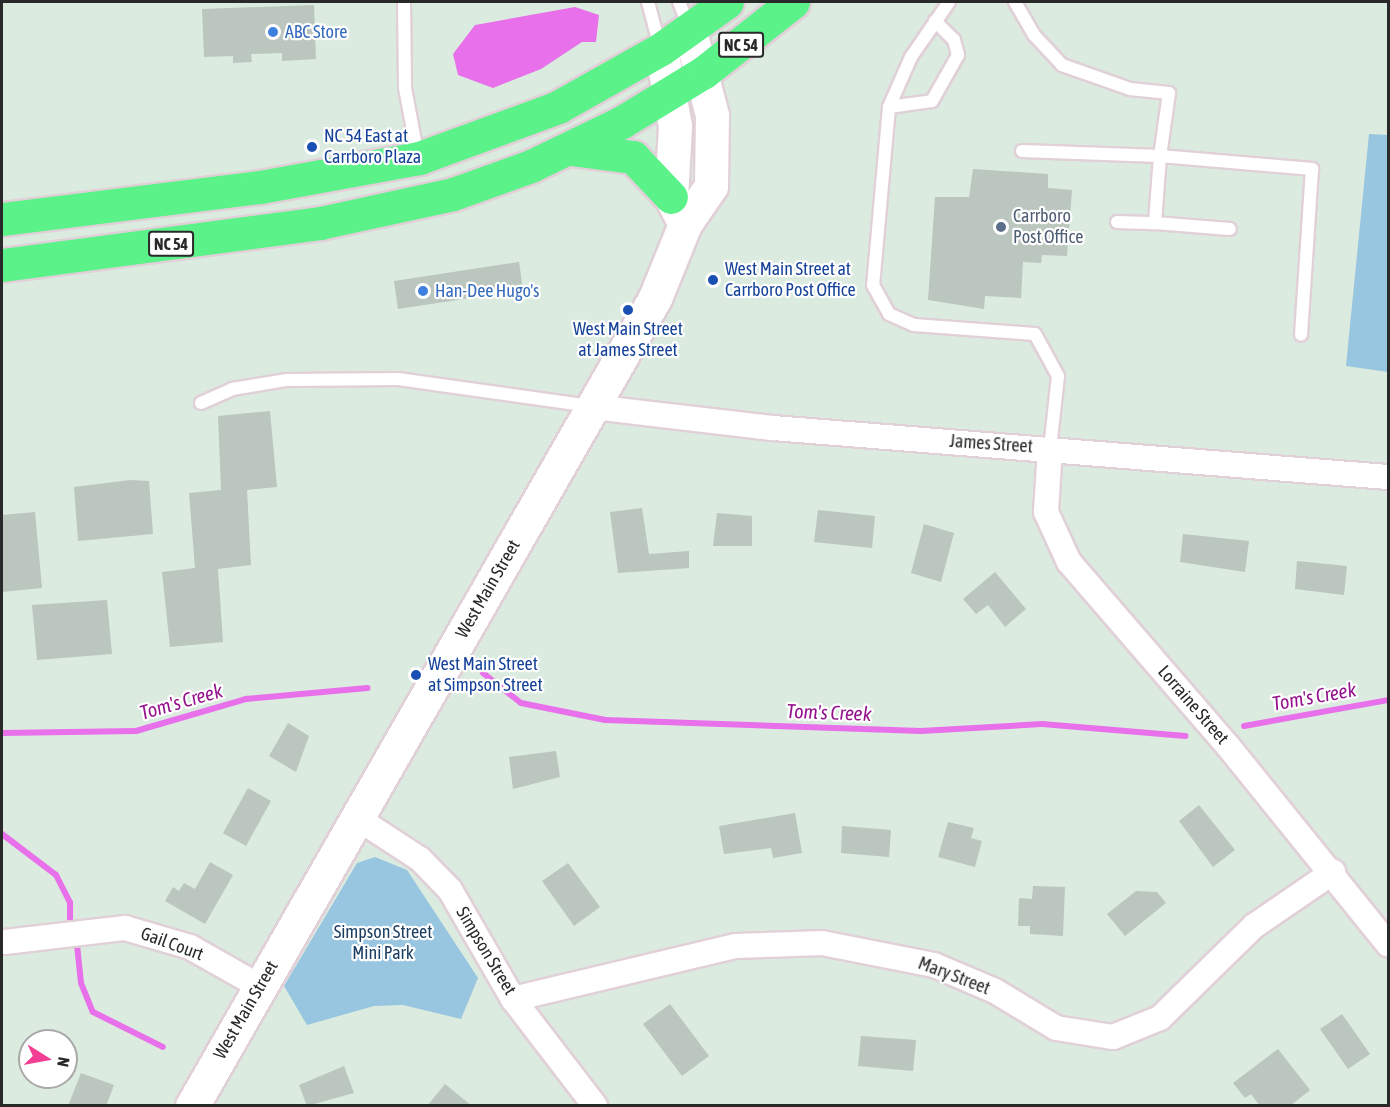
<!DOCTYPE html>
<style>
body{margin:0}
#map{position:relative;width:1390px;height:1107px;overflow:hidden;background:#dbebdf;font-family:"Asap Condensed",sans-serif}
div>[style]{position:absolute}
.green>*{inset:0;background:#98c5e0}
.water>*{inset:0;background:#e870ea}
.stream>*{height:6px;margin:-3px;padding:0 3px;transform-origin:3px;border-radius:3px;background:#e870ea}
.building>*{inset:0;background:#bac6be}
.roads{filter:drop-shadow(2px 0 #e1d0d8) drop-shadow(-2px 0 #e1d0d8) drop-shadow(0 2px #e1d0d8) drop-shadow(0 -2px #e1d0d8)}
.service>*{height:12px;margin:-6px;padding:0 6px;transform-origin:6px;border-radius:6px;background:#fff}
.minor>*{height:24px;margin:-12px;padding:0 12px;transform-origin:12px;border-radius:12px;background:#fff}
.secondary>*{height:33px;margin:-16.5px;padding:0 16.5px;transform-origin:16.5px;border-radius:16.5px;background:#fff}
.trunk>*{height:33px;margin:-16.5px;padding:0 16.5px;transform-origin:16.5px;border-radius:16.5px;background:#5cf28a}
.dots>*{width:16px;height:16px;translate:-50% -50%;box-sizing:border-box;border:3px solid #fff;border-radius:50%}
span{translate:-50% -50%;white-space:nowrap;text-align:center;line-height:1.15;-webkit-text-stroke:4.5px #fff;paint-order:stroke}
.shield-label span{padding:2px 4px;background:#fff;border:2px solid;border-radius:4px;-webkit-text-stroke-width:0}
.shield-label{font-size:16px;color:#292929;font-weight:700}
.shop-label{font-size:18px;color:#366cbe}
.left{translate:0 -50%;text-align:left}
.transit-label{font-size:18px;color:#164399}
.service-label{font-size:18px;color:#4e5e75}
.street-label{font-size:18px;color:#292929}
.park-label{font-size:18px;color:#1c3e62}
.water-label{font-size:20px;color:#94128c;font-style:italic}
.frame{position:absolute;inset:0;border:3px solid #292929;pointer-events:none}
.north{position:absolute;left:18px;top:1029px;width:60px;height:60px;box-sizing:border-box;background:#fff;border:2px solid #a9a9a9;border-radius:50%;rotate:101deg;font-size:16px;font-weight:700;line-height:24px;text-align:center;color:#292929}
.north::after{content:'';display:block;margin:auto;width:21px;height:27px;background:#f33f93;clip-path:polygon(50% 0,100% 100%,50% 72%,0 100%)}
</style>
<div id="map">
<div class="green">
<i style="clip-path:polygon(1369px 134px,1388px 135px,1388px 372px,1346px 366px)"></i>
<i style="clip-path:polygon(375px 857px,407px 870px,478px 978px,461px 1019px,403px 1005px,374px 1006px,307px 1025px,284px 986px,357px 863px)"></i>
</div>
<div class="water">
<i style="clip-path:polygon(575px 7px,599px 15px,596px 42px,582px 42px,541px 69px,493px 88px,458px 75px,453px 54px,475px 25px)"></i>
</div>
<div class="stream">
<i style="left:483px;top:673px;width:48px;rotate:38.3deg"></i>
<i style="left:521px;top:703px;width:86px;rotate:11.4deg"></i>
<i style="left:605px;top:720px;width:316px;rotate:2deg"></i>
<i style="left:921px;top:731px;width:121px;rotate:-3.3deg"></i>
<i style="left:1042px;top:724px;width:144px;rotate:4.8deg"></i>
<i style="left:1244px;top:726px;width:146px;rotate:-10.2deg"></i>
<i style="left:2px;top:733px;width:134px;rotate:-0.9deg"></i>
<i style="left:136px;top:731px;width:115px;rotate:-16.2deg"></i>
<i style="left:246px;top:699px;width:122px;rotate:-5.2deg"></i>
<i style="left:2px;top:834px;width:68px;rotate:37.2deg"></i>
<i style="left:56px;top:875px;width:31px;rotate:63deg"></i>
<i style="left:70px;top:903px;width:18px;rotate:90deg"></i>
<i style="left:77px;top:945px;width:38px;rotate:84deg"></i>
<i style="left:81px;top:983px;width:31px;rotate:68deg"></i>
<i style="left:93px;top:1012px;width:78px;rotate:26.6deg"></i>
</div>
<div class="building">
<i style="clip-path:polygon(314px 5px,316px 59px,282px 61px,282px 53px,251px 54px,252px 62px,233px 63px,233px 56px,204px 57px,202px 9px)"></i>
<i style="clip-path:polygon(973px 169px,1048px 174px,1048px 188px,1072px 190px,1067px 256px,1042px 255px,1041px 263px,1023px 262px,1021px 298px,985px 296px,984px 309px,928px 300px,935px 197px,969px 197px)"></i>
<i style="clip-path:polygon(519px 262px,523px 290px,398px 309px,394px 281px)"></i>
<i style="clip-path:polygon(270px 411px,277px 487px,247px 490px,251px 565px,218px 569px,223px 642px,170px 647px,162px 572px,195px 568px,189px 493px,221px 490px,218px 416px)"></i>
<i style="clip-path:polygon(130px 480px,149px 481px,153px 534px,78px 541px,74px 487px)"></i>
<i style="clip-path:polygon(642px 508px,649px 554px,689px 551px,689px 568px,618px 573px,610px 512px)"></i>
<i style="clip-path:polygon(818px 510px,875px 516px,872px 548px,814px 542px)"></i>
<i style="clip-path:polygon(35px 512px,42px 588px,2px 592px,2px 515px)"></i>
<i style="clip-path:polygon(717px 513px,752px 516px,752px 546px,713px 546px)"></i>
<i style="clip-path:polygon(924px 524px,954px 533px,941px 582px,911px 573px)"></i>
<i style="clip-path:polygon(1183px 534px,1249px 541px,1245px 572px,1180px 562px)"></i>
<i style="clip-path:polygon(1297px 561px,1347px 566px,1344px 595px,1295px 589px)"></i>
<i style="clip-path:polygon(995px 572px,1026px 609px,1005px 627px,988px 605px,976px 614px,963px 599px)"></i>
<i style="clip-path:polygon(107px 600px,112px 654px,37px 660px,32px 605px)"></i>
<i style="clip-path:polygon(288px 723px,309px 736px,296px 772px,269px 756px)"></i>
<i style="clip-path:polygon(556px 751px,560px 777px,513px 789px,509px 757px)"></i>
<i style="clip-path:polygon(248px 788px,271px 801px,246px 846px,223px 833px)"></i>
<i style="clip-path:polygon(1199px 805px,1235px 850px,1213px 867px,1179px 821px)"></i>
<i style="clip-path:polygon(795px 813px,802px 853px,773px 858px,771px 848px,724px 854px,719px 826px)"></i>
<i style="clip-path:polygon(948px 822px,974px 828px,971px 838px,982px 841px,975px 867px,938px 857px)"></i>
<i style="clip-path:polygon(842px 826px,891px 830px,889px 857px,841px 853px)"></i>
<i style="clip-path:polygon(210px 862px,233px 875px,205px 924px,165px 901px,173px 887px,179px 891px,184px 883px,195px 889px)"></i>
<i style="clip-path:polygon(568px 863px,600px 907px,574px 926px,542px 881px)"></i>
<i style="clip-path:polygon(1033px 886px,1065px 887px,1063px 936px,1030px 934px,1030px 926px,1018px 926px,1019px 898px,1032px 899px)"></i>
<i style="clip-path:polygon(1136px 891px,1157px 892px,1166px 903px,1125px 936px,1107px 914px)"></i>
<i style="clip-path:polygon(670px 1004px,709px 1056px,682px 1076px,643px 1024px)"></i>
<i style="clip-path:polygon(1342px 1014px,1370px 1054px,1348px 1069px,1320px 1029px)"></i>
<i style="clip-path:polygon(861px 1036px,916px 1040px,913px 1071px,858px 1066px)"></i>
<i style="clip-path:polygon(1278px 1049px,1310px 1090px,1290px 1106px,1260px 1106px,1251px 1094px,1245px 1098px,1233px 1083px)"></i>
<i style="clip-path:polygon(344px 1066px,354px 1093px,307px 1106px,299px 1085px)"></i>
<i style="clip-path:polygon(81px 1073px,114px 1085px,106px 1106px,68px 1106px)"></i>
<i style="clip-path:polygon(445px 1084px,472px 1106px,427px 1106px)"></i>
</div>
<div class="roads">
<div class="service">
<i style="left:404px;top:2px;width:86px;rotate:89.3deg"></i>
<i style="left:405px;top:88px;width:70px;rotate:79.3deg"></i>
<i style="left:648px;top:2px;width:47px;rotate:75.1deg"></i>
<i style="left:679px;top:2px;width:27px;rotate:68deg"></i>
<i style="left:949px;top:2px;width:67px;rotate:124.6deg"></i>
<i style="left:911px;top:57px;width:55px;rotate:113.7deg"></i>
<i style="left:889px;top:107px;width:179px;rotate:95.1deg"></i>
<i style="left:873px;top:285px;width:33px;rotate:61deg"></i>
<i style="left:889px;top:314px;width:27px;rotate:24deg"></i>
<i style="left:914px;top:325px;width:121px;rotate:4.3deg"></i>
<i style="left:1035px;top:334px;width:48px;rotate:61.3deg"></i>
<i style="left:1058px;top:376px;width:72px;rotate:96.3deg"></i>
<i style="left:1015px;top:2px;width:39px;rotate:60deg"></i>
<i style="left:1035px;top:36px;width:40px;rotate:47deg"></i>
<i style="left:1062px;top:65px;width:72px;rotate:19.4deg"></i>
<i style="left:1130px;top:89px;width:39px;rotate:6deg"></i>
<i style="left:1169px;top:93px;width:64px;rotate:98.1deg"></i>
<i style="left:1160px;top:156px;width:153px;rotate:4.9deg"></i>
<i style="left:1312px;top:169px;width:166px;rotate:93.8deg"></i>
<i style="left:889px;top:107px;width:43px;rotate:-7.9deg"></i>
<i style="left:932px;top:101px;width:53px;rotate:-60.5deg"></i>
<i style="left:958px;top:55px;width:16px;rotate:-105deg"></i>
<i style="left:954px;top:40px;width:27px;rotate:-135deg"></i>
<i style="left:1022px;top:151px;width:138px;rotate:2.1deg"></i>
<i style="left:1160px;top:156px;width:67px;rotate:94.3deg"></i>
<i style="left:1155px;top:223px;width:75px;rotate:4.6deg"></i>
<i style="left:1117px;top:222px;width:38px;rotate:2deg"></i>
<i style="left:201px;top:403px;width:34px;rotate:-24deg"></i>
<i style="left:232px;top:389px;width:56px;rotate:-9.3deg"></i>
<i style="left:287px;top:380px;width:111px;rotate:-0.5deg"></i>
<i style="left:398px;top:379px;width:194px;rotate:8deg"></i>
</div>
<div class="minor">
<i style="left:593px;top:407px;width:181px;rotate:6.7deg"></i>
<i style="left:773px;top:428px;width:617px;rotate:4.56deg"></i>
<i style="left:1050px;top:448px;width:64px;rotate:93.6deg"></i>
<i style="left:1046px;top:512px;width:55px;rotate:65.3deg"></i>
<i style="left:1069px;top:562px;width:243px;rotate:49.2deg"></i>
<i style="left:1228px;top:746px;width:255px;rotate:51.1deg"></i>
<i style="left:357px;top:818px;width:75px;rotate:33.1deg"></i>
<i style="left:420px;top:859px;width:43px;rotate:45.9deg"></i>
<i style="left:450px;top:890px;width:126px;rotate:60deg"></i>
<i style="left:513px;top:999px;width:135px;rotate:52.5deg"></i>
<i style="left:5px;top:942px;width:121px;rotate:-6.7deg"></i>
<i style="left:125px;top:928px;width:68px;rotate:16.3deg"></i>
<i style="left:190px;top:947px;width:79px;rotate:29.5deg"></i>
<i style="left:513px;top:999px;width:229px;rotate:-13.4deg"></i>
<i style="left:736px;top:946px;width:86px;rotate:-2deg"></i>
<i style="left:822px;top:943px;width:114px;rotate:11.1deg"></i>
<i style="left:934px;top:965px;width:66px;rotate:23.1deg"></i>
<i style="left:995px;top:991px;width:71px;rotate:31.2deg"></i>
<i style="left:1056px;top:1028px;width:58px;rotate:9deg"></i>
<i style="left:1113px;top:1037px;width:51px;rotate:-22deg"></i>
<i style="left:1160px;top:1018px;width:132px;rotate:-44.4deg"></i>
<i style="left:1254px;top:926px;width:96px;rotate:-34.4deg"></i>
</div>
<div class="secondary">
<i style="left:661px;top:49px;width:78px;rotate:79.7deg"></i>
<i style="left:675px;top:126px;width:71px;rotate:93.2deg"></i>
<i style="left:671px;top:197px;width:22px;rotate:63deg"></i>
<i style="left:192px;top:1106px;width:931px;rotate:-60.19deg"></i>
<i style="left:655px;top:298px;width:80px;rotate:-67.9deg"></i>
<i style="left:685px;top:224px;width:46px;rotate:-55.6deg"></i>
<i style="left:711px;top:186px;width:71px;rotate:-89.2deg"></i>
<i style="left:712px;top:115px;width:87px;rotate:-104.7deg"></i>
</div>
<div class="trunk">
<i style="left:571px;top:149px;width:63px;rotate:7.4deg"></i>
<i style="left:633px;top:157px;width:55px;rotate:46.5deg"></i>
<i style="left:2px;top:219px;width:260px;rotate:-7.1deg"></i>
<i style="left:260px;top:187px;width:162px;rotate:-10.3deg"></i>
<i style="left:419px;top:158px;width:148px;rotate:-20.1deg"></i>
<i style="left:558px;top:107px;width:118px;rotate:-29.4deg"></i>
<i style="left:661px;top:49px;width:81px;rotate:-35.5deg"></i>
<i style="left:2px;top:265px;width:321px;rotate:-7.5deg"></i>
<i style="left:320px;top:223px;width:136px;rotate:-12.3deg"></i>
<i style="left:453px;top:194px;width:83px;rotate:-19.7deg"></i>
<i style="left:531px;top:166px;width:101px;rotate:-25.8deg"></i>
<i style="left:622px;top:122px;width:96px;rotate:-31.4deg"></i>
<i style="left:704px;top:72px;width:113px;rotate:-38.2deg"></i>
</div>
</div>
<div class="dots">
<i style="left:273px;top:32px;background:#3f7fe0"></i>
<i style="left:312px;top:147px;background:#1a4fb4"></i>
<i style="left:1001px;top:227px;background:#5c6f8a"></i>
<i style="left:713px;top:280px;background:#1a4fb4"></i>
<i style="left:423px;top:291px;background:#3f7fe0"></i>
<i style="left:628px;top:310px;background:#1a4fb4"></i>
<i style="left:416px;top:675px;background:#1a4fb4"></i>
</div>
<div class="shield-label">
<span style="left:741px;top:45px">NC 54</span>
<span style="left:171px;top:244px">NC 54</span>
</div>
<div class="shop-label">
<span class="left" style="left:285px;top:32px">ABC Store</span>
<span class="left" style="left:435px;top:291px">Han-Dee Hugo's</span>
</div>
<div class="transit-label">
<span class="left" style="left:324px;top:147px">NC 54 East at<br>Carrboro Plaza</span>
<span class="left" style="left:725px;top:280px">West Main Street at<br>Carrboro Post Office</span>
<span style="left:628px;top:340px">West Main Street<br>at James Street</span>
<span class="left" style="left:428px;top:675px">West Main Street<br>at Simpson Street</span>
</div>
<div class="service-label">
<span class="left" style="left:1013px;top:227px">Carrboro<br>Post Office</span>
</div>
<div class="street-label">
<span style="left:991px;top:444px;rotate:4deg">James Street</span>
<span style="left:488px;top:589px;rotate:-60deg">West Main Street</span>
<span style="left:1193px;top:705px;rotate:49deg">Lorraine Street</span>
<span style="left:172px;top:944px;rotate:20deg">Gail Court</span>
<span style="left:486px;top:951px;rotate:59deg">Simpson Street</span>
<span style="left:954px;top:976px;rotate:21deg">Mary Street</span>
<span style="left:246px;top:1010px;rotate:-60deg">West Main Street</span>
</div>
<div class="park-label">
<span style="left:383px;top:943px">Simpson Street<br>Mini Park</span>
</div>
<div class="water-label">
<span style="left:1314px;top:696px;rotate:-10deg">Tom's Creek</span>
<span style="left:181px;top:701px;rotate:-16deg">Tom's Creek</span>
<span style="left:829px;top:712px;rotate:2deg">Tom's Creek</span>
</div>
<div class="frame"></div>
<div class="north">N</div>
</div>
